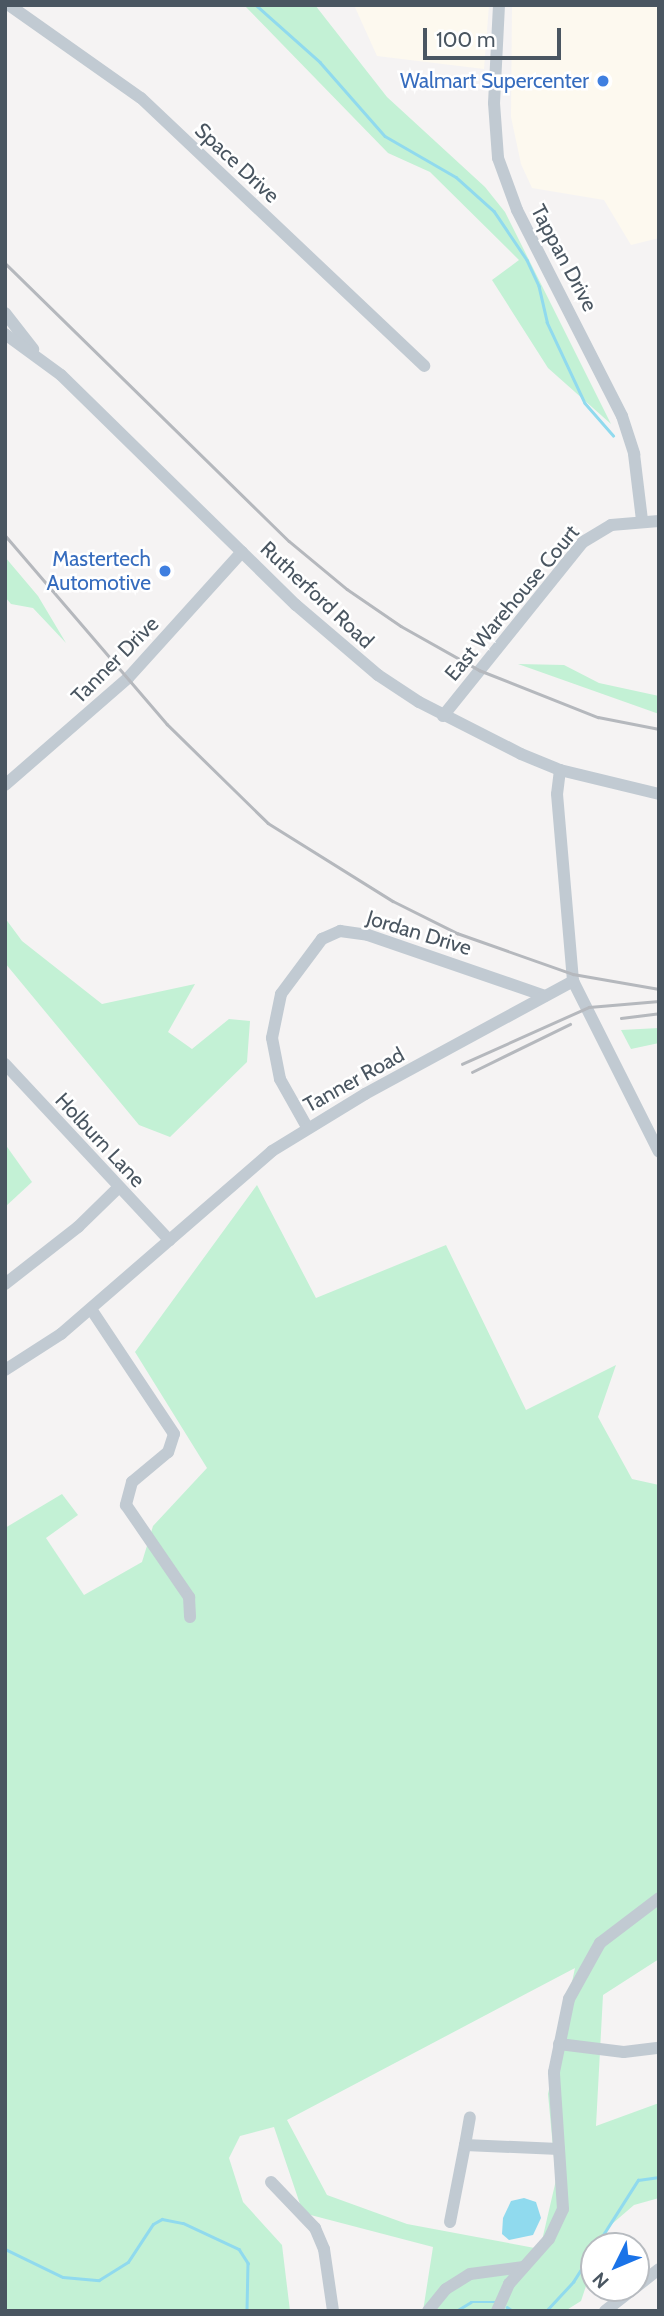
<!DOCTYPE html>
<style>
body{margin:0}
#map{position:relative;width:664px;height:2316px;overflow:hidden;background:#f5f3f3;font-family:Cabin,sans-serif}
div>[style]{position:absolute}
.commercial>*{inset:0;background:#fdf9ef}
.green>*{inset:0;background:#c3f1d5}
.water>*{inset:0;background:#90daee}
.stream>*{height:2.5px;margin:-1.25px;padding:0 1.25px;transform-origin:1.25px;border-radius:1.25px;background:#90daee}
.minor>*{height:12px;margin:-6px;padding:0 6px;transform-origin:6px;border-radius:6px;background:#c1cad2}
.rail>*{height:2.5px;margin:-1.25px;padding:0 1.25px;transform-origin:1.25px;border-radius:1.25px;background:#b5b8bd}
.dots>*{width:19px;height:19px;translate:-50% -50%;box-sizing:border-box;border:4px solid #fff;border-radius:50%}
span{translate:-50% -50%;white-space:nowrap;text-align:center;line-height:1.15;-webkit-text-stroke:5px #fff;paint-order:stroke}
.shop-label{font-size:21px;color:#366cbe}
.right{translate:-100% -50%;text-align:right}
.street-label{font-size:21px;color:#4a5661}
.frame{position:absolute;inset:0;border:7px solid #4a5661;pointer-events:none}
.north{position:absolute;left:580px;top:2232px;width:70px;height:70px;box-sizing:border-box;background:#fff;border:2px solid #b7bbc0;border-radius:50%;rotate:227deg;font-size:19px;font-weight:700;line-height:28px;text-align:center;color:#4a5661}
.north::after{content:'';display:block;margin:auto;width:24px;height:32px;background:#1a73e8;clip-path:polygon(50% 0,100% 100%,50% 72%,0 100%)}
.scale{position:absolute;left:423px;top:28px;width:138px;height:32px;box-sizing:border-box;border:4px solid #4a5661;border-top:0;padding-left:9px;font-size:21px;line-height:24px;white-space:nowrap;color:#4a5661;-webkit-text-stroke:5px #fff;paint-order:stroke}
</style>
<div id="map">
<div class="commercial">
<i style="clip-path:polygon(354px 5px,489px 5px,484px 69px,377px 56px)"></i>
<i style="clip-path:polygon(512px 5px,659px 5px,659px 238px,631px 245px,604px 200px,532px 188px,521px 164px,511px 117px)"></i>
</div>
<div class="green">
<i style="clip-path:polygon(244px 5px,315px 5px,387px 97px,485px 187px,505px 212px,611px 424px,548px 368px,492px 280px,519px 260px,430px 172px,388px 153px)"></i>
<i style="clip-path:polygon(5px 557px,38px 596px,66px 643px,33px 608px,11px 604px,5px 597px)"></i>
<i style="clip-path:polygon(518px 664px,564px 665px,599px 683px,659px 696px,659px 714px)"></i>
<i style="clip-path:polygon(5px 918px,22px 941px,102px 1004px,195px 984px,168px 1032px,192px 1049px,229px 1019px,250px 1021px,247px 1062px,170px 1137px,139px 1125px,5px 963px)"></i>
<i style="clip-path:polygon(659px 1028px,659px 1043px,631px 1049px,621px 1030px)"></i>
<i style="clip-path:polygon(5px 1144px,32px 1182px,5px 1207px)"></i>
<i style="clip-path:polygon(evenodd,257px 1185px,316px 1298px,446px 1245px,526px 1410px,616px 1365px,598px 1417px,632px 1479px,659px 1485px,659px 1959px,603px 1995px,596px 2126px,659px 2103px,659px 2198px,634px 2205px,605px 2230px,599px 2246px,594px 2246px,594px 2262px,581px 2301px,565px 2311px,423px 2311px,433px 2247px,303px 2213px,274px 2127px,240px 2136px,229px 2158px,243px 2202px,282px 2245px,290px 2311px,5px 2311px,5px 1528px,62px 1494px,78px 1515px,46px 1538px,84px 1595px,142px 1562px,153px 1526px,207px 1468px,135px 1352px,257px 1185px,575px 1968px,548px 2094px,556px 2180px,540px 2249px,407px 2224px,327px 2195px,287px 2120px,575px 1968px)"></i>
</div>
<div class="water">
<i style="clip-path:polygon(524px 2198px,536px 2202px,541px 2218px,533px 2235px,509px 2240px,502px 2234px,503px 2218px,511px 2201px)"></i>
</div>
<div class="stream">
<i style="left:256px;top:5px;width:86px;rotate:41.7deg"></i>
<i style="left:320px;top:62px;width:98px;rotate:48.7deg"></i>
<i style="left:385px;top:136px;width:82px;rotate:30deg"></i>
<i style="left:456px;top:177px;width:51px;rotate:41.8deg"></i>
<i style="left:494px;top:211px;width:59px;rotate:56deg"></i>
<i style="left:527px;top:260px;width:29px;rotate:65deg"></i>
<i style="left:539px;top:286px;width:37px;rotate:77deg"></i>
<i style="left:547px;top:322px;width:89px;rotate:64.9deg"></i>
<i style="left:585px;top:403px;width:43px;rotate:48.8deg"></i>
<i style="left:5px;top:2249px;width:64px;rotate:25.8deg"></i>
<i style="left:63px;top:2277px;width:36px;rotate:5deg"></i>
<i style="left:99px;top:2280px;width:34px;rotate:-32deg"></i>
<i style="left:128px;top:2262px;width:45px;rotate:-56.7deg"></i>
<i style="left:153px;top:2224px;width:10px;rotate:-29deg"></i>
<i style="left:162px;top:2219px;width:21px;rotate:11deg"></i>
<i style="left:183px;top:2223px;width:62px;rotate:24.9deg"></i>
<i style="left:239px;top:2249px;width:17px;rotate:57deg"></i>
<i style="left:248px;top:2263px;width:48px;rotate:91.2deg"></i>
<i style="left:507px;top:2307px;width:7px;rotate:34deg"></i>
<i style="left:456px;top:2311px;width:17px;rotate:-31deg"></i>
<i style="left:471px;top:2302px;width:24px"></i>
<i style="left:546px;top:2311px;width:40px;rotate:-47deg"></i>
<i style="left:573px;top:2282px;width:121px;rotate:-57.5deg"></i>
<i style="left:638px;top:2180px;width:21px;rotate:-8deg"></i>
</div>
<div class="minor">
<i style="left:9px;top:5px;width:161px;rotate:35.2deg"></i>
<i style="left:141px;top:98px;width:390px;rotate:43.4deg"></i>
<i style="left:499px;top:5px;width:98px;rotate:92.9deg"></i>
<i style="left:494px;top:103px;width:55px;rotate:85.8deg"></i>
<i style="left:498px;top:158px;width:55px;rotate:69.9deg"></i>
<i style="left:517px;top:210px;width:231px;rotate:63deg"></i>
<i style="left:622px;top:416px;width:40px;rotate:72deg"></i>
<i style="left:634px;top:454px;width:66px;rotate:83.1deg"></i>
<i style="left:5px;top:313px;width:46px;rotate:52.1deg"></i>
<i style="left:5px;top:334px;width:69px;rotate:36.2deg"></i>
<i style="left:61px;top:375px;width:329px;rotate:44.4deg"></i>
<i style="left:296px;top:605px;width:108px;rotate:40.5deg"></i>
<i style="left:378px;top:675px;width:49px;rotate:33.4deg"></i>
<i style="left:419px;top:702px;width:114px;rotate:27deg"></i>
<i style="left:521px;top:754px;width:42px;rotate:22.3deg"></i>
<i style="left:560px;top:770px;width:102px;rotate:13.6deg"></i>
<i style="left:443px;top:716px;width:223px;rotate:-51.2deg"></i>
<i style="left:583px;top:542px;width:33px;rotate:-31deg"></i>
<i style="left:611px;top:525px;width:48px;rotate:-4.8deg"></i>
<i style="left:560px;top:770px;width:24px;rotate:97deg"></i>
<i style="left:557px;top:794px;width:188px;rotate:85.1deg"></i>
<i style="left:573px;top:981px;width:191px;rotate:63.3deg"></i>
<i style="left:5px;top:785px;width:163px;rotate:-41deg"></i>
<i style="left:128px;top:678px;width:170px;rotate:-47.9deg"></i>
<i style="left:5px;top:1064px;width:241px;rotate:47deg"></i>
<i style="left:307px;top:1127px;width:55px;rotate:-119.4deg"></i>
<i style="left:280px;top:1079px;width:42px;rotate:-101deg"></i>
<i style="left:272px;top:1038px;width:45px;rotate:-78.4deg"></i>
<i style="left:281px;top:994px;width:69px;rotate:-53.3deg"></i>
<i style="left:322px;top:939px;width:20px;rotate:-24deg"></i>
<i style="left:340px;top:931px;width:28px;rotate:8deg"></i>
<i style="left:368px;top:935px;width:187px;rotate:19deg"></i>
<i style="left:5px;top:1284px;width:93px;rotate:-38deg"></i>
<i style="left:78px;top:1227px;width:56px;rotate:-44.3deg"></i>
<i style="left:91px;top:1309px;width:150px;rotate:56.4deg"></i>
<i style="left:174px;top:1434px;width:19px;rotate:108deg"></i>
<i style="left:168px;top:1452px;width:47px;rotate:140.2deg"></i>
<i style="left:132px;top:1482px;width:24px;rotate:105deg"></i>
<i style="left:126px;top:1505px;width:112px;rotate:55.6deg"></i>
<i style="left:189px;top:1597px;width:20px;rotate:87deg"></i>
<i style="left:5px;top:1370px;width:67px;rotate:-32.7deg"></i>
<i style="left:61px;top:1334px;width:279px;rotate:-40.9deg"></i>
<i style="left:272px;top:1151px;width:109px;rotate:-31.5deg"></i>
<i style="left:365px;top:1094px;width:237px;rotate:-28.5deg"></i>
<i style="left:559px;top:2044px;width:65px;rotate:7deg"></i>
<i style="left:624px;top:2052px;width:35px;rotate:-7deg"></i>
<i style="left:465px;top:2145px;width:28px;rotate:-80deg"></i>
<i style="left:271px;top:2182px;width:64px;rotate:46.3deg"></i>
<i style="left:315px;top:2228px;width:23px;rotate:67deg"></i>
<i style="left:324px;top:2249px;width:63px;rotate:81.7deg"></i>
<i style="left:450px;top:2222px;width:78px;rotate:-79deg"></i>
<i style="left:465px;top:2145px;width:94px;rotate:2.4deg"></i>
<i style="left:636px;top:2287px;width:29px;rotate:-38deg"></i>
<i style="left:428px;top:2311px;width:28px;rotate:-51deg"></i>
<i style="left:446px;top:2289px;width:28px;rotate:-32deg"></i>
<i style="left:470px;top:2274px;width:54px;rotate:-7.4deg"></i>
<i style="left:497px;top:2311px;width:30px;rotate:-66deg"></i>
<i style="left:509px;top:2284px;width:60px;rotate:-48.4deg"></i>
<i style="left:549px;top:2239px;width:33px;rotate:-65deg"></i>
<i style="left:563px;top:2209px;width:137px;rotate:-93.8deg"></i>
<i style="left:554px;top:2072px;width:75px;rotate:-78.4deg"></i>
<i style="left:569px;top:1999px;width:64px;rotate:-61deg"></i>
<i style="left:600px;top:1943px;width:74px;rotate:-37.3deg"></i>
<i style="left:605px;top:2311px;width:37px;rotate:-38deg"></i>
</div>
<div class="rail">
<i style="left:5px;top:263px;width:397px;rotate:44.4deg"></i>
<i style="left:289px;top:541px;width:75px;rotate:39.6deg"></i>
<i style="left:347px;top:589px;width:65px;rotate:34.4deg"></i>
<i style="left:401px;top:626px;width:90px;rotate:29.4deg"></i>
<i style="left:479px;top:670px;width:128px;rotate:21.6deg"></i>
<i style="left:598px;top:717px;width:62px;rotate:11.1deg"></i>
<i style="left:5px;top:535px;width:249px;rotate:49.4deg"></i>
<i style="left:167px;top:724px;width:141px;rotate:44.4deg"></i>
<i style="left:268px;top:823px;width:147px;rotate:32deg"></i>
<i style="left:393px;top:901px;width:72px;rotate:26.6deg"></i>
<i style="left:457px;top:933px;width:123px;rotate:19.5deg"></i>
<i style="left:573px;top:974px;width:87px;rotate:9.9deg"></i>
<i style="left:621px;top:1018px;width:38px;rotate:-7deg"></i>
<i style="left:462px;top:1064px;width:139px;rotate:-24.2deg"></i>
<i style="left:589px;top:1007px;width:70px;rotate:-4.9deg"></i>
<i style="left:472px;top:1072px;width:109px;rotate:-26.1deg"></i>
</div>
<div class="dots">
<i style="left:603px;top:81px;background:#3f7fe0"></i>
<i style="left:165px;top:571px;background:#3f7fe0"></i>
</div>
<div class="shop-label">
<span class="right" style="left:589px;top:81px">Walmart Supercenter</span>
<span class="right" style="left:151px;top:571px">Mastertech<br>Automotive</span>
</div>
<div class="street-label">
<span style="left:237px;top:163px;rotate:43deg">Space Drive</span>
<span style="left:564px;top:258px;rotate:62deg">Tappan Drive</span>
<span style="left:317px;top:595px;rotate:43deg">Rutherford Road</span>
<span style="left:512px;top:603px;rotate:-50deg">East Warehouse Court</span>
<span style="left:115px;top:660px;rotate:-45deg">Tanner Drive</span>
<span style="left:419px;top:933px;rotate:17deg">Jordan Drive</span>
<span style="left:354px;top:1080px;rotate:-29deg">Tanner Road</span>
<span style="left:100px;top:1140px;rotate:47deg">Holburn Lane</span>
</div>
<div class="frame"></div>
<div class="north">N</div>
<div class="scale">100 m</div>
</div>
